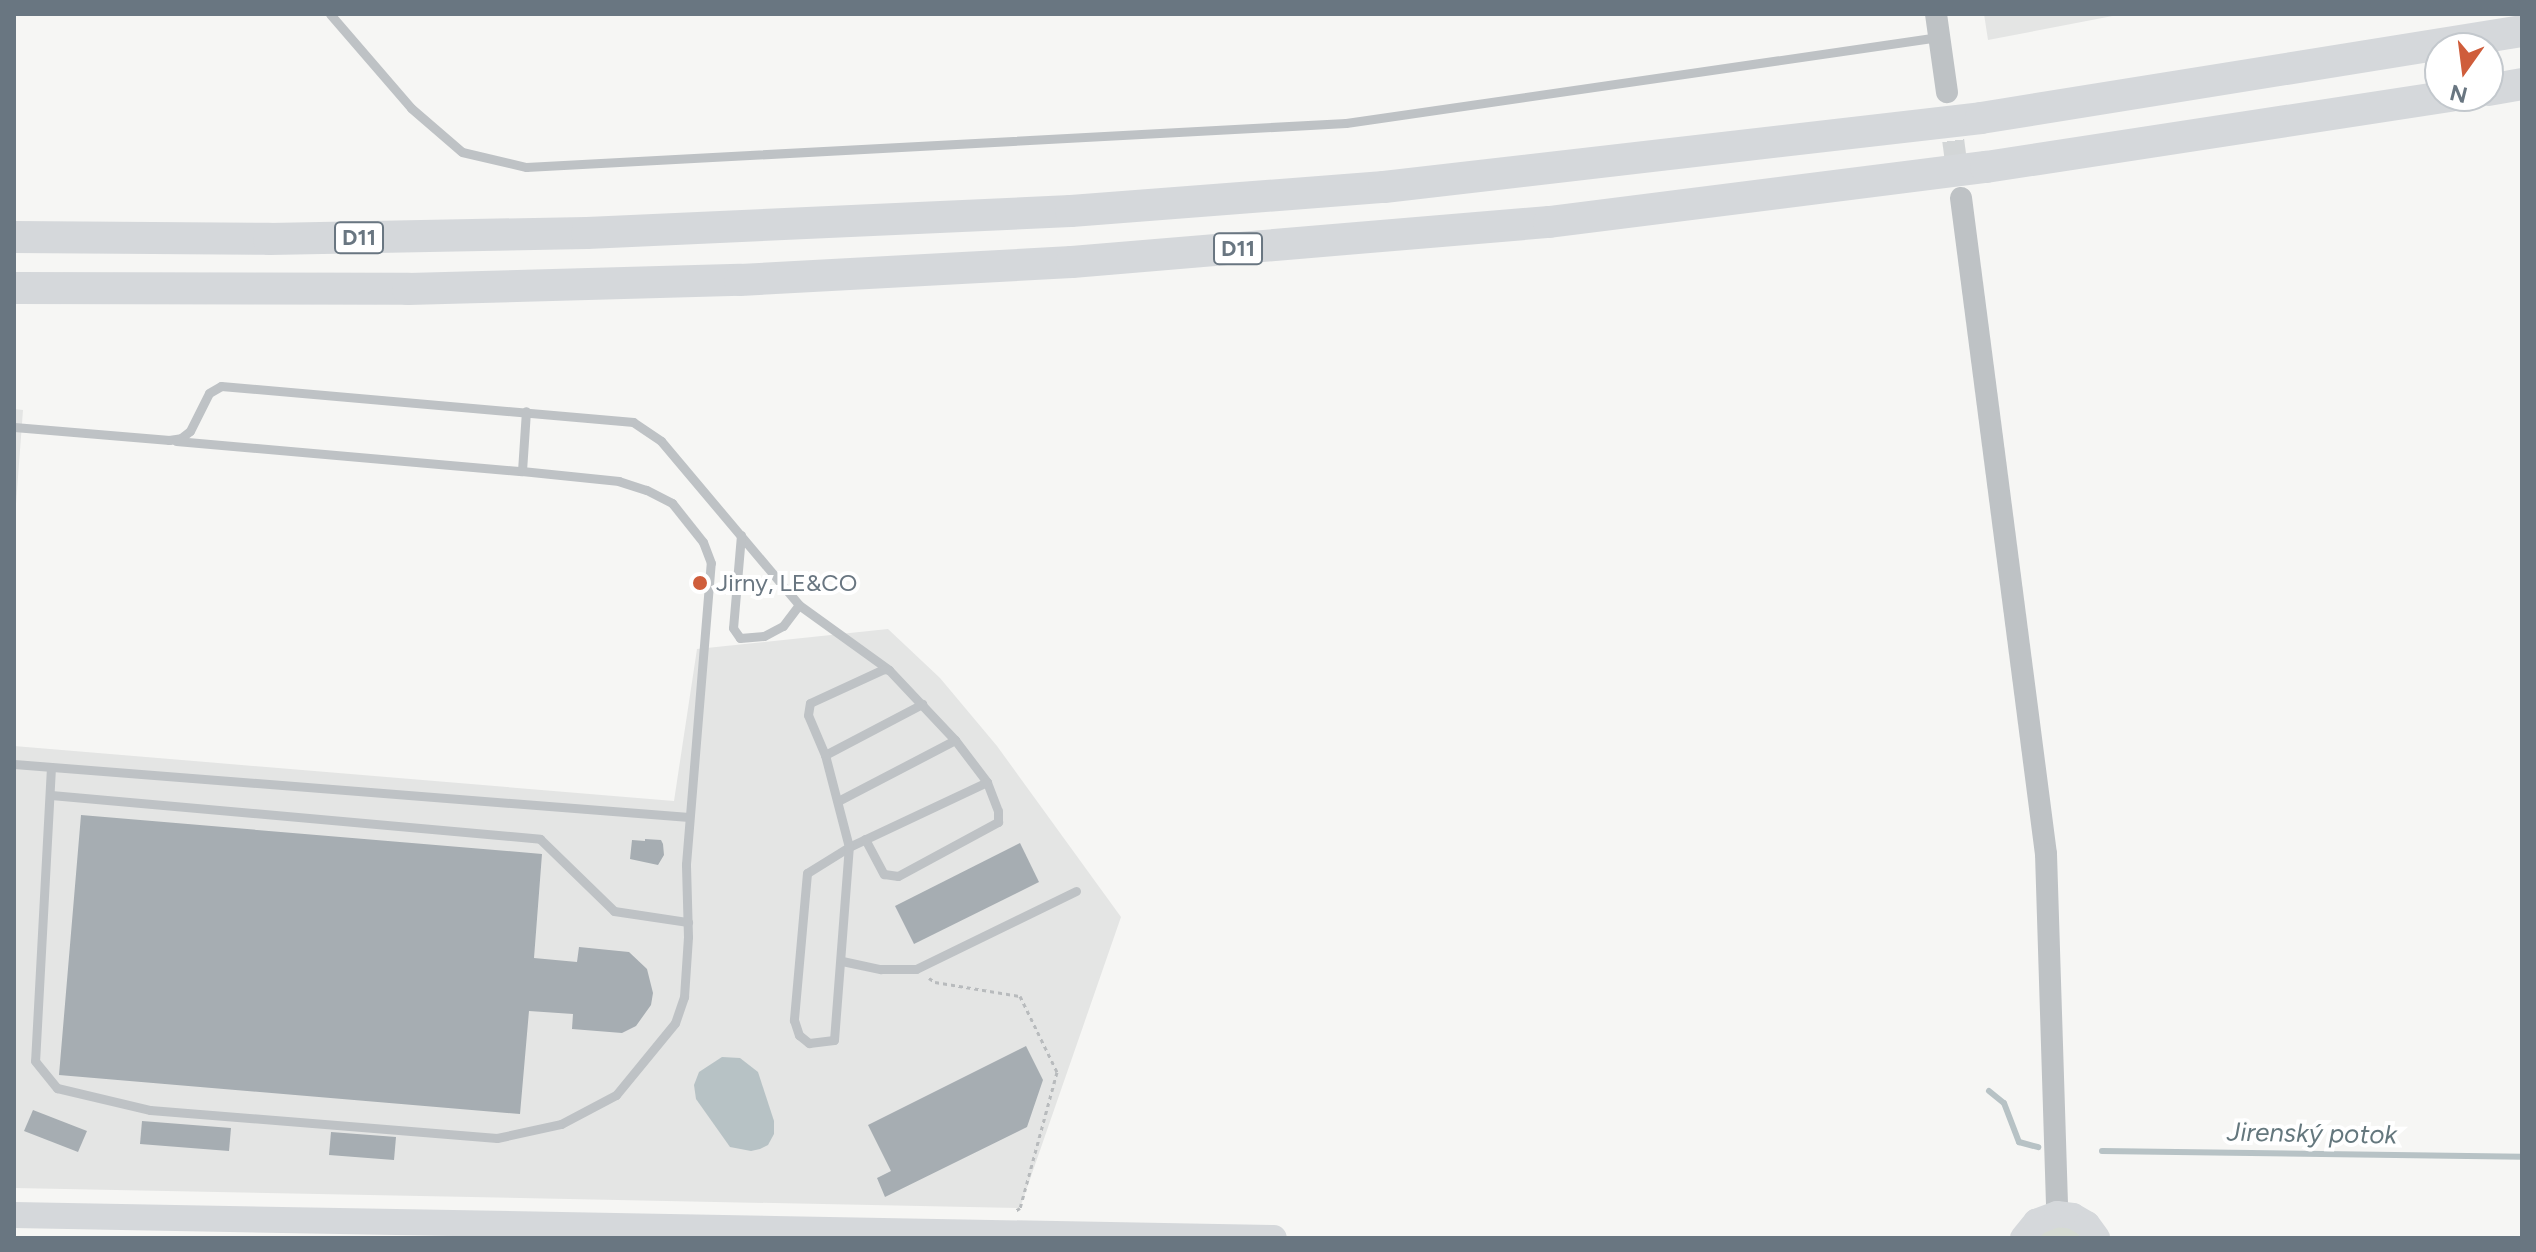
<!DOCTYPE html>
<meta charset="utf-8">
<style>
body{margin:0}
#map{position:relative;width:2536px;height:1252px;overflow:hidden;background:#f6f6f4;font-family:Figtree,sans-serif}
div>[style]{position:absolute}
.built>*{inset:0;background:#e4e5e4}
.green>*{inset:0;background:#d6dbd3}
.water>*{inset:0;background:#b7c2c5}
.stream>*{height:6px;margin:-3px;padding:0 3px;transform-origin:3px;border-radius:3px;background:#b7c2c5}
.building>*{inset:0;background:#a6adb2}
.tertiary-tunnel>*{height:22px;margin-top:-11px;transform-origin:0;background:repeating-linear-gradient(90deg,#d3d6d7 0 22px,transparent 0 33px)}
.path>*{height:3px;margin-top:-1.5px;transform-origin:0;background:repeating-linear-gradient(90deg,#b8bbbd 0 4px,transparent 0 8px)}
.service>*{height:9px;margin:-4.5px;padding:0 4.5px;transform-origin:4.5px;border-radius:4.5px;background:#bec2c5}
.tertiary>*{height:22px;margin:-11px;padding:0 11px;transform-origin:11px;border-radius:11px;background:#bec2c5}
.secondary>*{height:26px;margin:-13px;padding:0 13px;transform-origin:13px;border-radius:13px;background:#d5d8db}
.motorway>*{height:32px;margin:-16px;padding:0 16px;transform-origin:16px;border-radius:16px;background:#d5d8db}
.dots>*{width:22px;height:22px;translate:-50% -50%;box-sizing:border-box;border:4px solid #fff;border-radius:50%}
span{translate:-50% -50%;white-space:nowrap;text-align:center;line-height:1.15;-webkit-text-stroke:8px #fff;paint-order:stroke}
.shield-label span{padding:2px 6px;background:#fff;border:2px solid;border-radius:6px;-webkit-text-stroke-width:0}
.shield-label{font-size:22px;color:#697681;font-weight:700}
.poi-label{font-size:24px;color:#697681}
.left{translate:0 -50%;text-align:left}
.water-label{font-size:26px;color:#64777d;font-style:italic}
.frame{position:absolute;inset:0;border:16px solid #697681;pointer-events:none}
.north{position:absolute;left:2424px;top:32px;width:80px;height:80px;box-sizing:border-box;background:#fff;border:2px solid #c3c8cd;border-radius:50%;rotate:194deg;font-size:22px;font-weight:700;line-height:32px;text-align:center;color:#697681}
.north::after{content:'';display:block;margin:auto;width:28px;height:36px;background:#cf5d3b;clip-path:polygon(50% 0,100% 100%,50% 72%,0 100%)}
</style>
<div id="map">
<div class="built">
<i style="clip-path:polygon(1984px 14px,2123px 14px,1988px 40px)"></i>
<i style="clip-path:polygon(14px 409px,23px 410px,14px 531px)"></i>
<i style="clip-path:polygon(888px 629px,940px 678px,997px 746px,1121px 917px,1020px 1208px,14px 1188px,14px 746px,674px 801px,697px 649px)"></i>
</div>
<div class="green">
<i style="clip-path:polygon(2055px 1225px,2073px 1229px,2083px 1238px,2035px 1238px)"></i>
</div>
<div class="water">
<i style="clip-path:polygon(722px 1057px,740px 1058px,758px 1072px,774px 1121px,774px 1134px,768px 1145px,760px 1149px,751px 1151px,730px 1147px,696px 1099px,694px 1085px,699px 1072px)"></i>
</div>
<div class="stream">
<i style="left:1989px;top:1091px;width:19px;rotate:39deg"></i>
<i style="left:2004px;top:1103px;width:42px;rotate:69deg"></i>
<i style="left:2019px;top:1142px;width:20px;rotate:15deg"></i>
<i style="left:2102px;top:1151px;width:420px;rotate:0.8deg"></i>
</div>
<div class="building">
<i style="clip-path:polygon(81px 815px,542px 854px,534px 958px,577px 962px,579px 947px,629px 952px,647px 969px,653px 993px,651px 1005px,636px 1026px,622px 1033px,572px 1029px,573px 1014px,529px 1011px,520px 1114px,59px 1075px)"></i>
<i style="clip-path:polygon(645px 839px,661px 840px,663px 844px,664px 855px,658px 865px,630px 859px,632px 840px,645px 841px)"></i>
<i style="clip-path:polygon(1020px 843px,1039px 882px,914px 944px,895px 906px)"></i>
<i style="clip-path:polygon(1026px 1046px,1043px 1080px,1027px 1127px,885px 1197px,877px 1178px,891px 1171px,868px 1125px)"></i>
<i style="clip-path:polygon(33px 1110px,87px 1131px,78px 1152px,24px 1131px)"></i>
<i style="clip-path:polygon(142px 1121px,231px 1128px,229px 1151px,140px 1144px)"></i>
<i style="clip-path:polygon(331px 1132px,396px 1137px,394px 1160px,329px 1155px)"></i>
</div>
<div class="tertiary-tunnel">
<i style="left:1949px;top:108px;width:78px;rotate:82.6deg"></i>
</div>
<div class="path">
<i style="left:929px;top:978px;width:7px;rotate:34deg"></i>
<i style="left:935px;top:982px;width:86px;rotate:9.4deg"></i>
<i style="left:1020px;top:996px;width:85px;rotate:64deg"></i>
<i style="left:1057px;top:1072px;width:141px;rotate:105.2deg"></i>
<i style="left:1020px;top:1208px;width:6px;rotate:149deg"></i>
</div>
<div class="service">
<i style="left:330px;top:14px;width:124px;rotate:49.2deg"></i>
<i style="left:411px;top:108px;width:67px;rotate:40.8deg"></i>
<i style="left:462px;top:152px;width:66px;rotate:13.2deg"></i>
<i style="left:526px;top:167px;width:821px;rotate:-3.07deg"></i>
<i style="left:1346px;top:123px;width:599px;rotate:-8.25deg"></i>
<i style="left:14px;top:427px;width:156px;rotate:4.8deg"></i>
<i style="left:169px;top:440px;width:12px;rotate:-9deg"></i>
<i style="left:181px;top:438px;width:11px;rotate:-38deg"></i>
<i style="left:190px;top:431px;width:42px;rotate:-63.4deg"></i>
<i style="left:209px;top:393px;width:14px;rotate:-30deg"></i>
<i style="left:221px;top:386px;width:414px;rotate:5deg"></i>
<i style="left:633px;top:422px;width:34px;rotate:34deg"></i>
<i style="left:661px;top:441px;width:214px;rotate:49.9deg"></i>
<i style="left:799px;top:605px;width:111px;rotate:35.8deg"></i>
<i style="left:176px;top:441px;width:347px;rotate:5deg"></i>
<i style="left:522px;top:471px;width:60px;rotate:-86.2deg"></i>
<i style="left:741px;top:535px;width:93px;rotate:94.9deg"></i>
<i style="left:733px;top:628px;width:12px;rotate:55deg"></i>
<i style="left:740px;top:638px;width:24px;rotate:-5deg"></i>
<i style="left:764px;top:636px;width:21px;rotate:-28deg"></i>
<i style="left:783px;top:626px;width:26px;rotate:-53deg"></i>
<i style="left:825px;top:755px;width:110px;rotate:-27.7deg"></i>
<i style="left:14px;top:764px;width:677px;rotate:4.49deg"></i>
<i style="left:51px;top:767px;width:294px;rotate:93.1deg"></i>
<i style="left:35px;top:1061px;width:35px;rotate:51deg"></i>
<i style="left:57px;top:1088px;width:96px;rotate:13.3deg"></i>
<i style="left:150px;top:1110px;width:348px;rotate:4.6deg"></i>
<i style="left:497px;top:1138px;width:66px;rotate:-12.3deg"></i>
<i style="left:561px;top:1124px;width:62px;rotate:-27.8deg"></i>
<i style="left:616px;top:1095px;width:93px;rotate:-50.7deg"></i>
<i style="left:675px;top:1023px;width:28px;rotate:-71deg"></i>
<i style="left:684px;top:997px;width:60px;rotate:-86.2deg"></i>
<i style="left:688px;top:937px;width:73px;rotate:-91.6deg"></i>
<i style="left:686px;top:864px;width:302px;rotate:-85.3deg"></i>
<i style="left:711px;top:563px;width:22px;rotate:-111deg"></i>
<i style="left:703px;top:542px;width:50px;rotate:-128.5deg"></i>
<i style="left:672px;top:503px;width:29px;rotate:-153deg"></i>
<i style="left:646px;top:490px;width:28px;rotate:-162deg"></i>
<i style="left:619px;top:481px;width:98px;rotate:-174.1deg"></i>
<i style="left:51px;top:795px;width:491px;rotate:5.1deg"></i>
<i style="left:540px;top:839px;width:103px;rotate:44.2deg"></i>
<i style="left:614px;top:911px;width:75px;rotate:8.5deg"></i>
<i style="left:838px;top:801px;width:132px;rotate:-27.5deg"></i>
<i style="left:955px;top:740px;width:53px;rotate:52.7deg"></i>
<i style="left:987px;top:782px;width:153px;rotate:154.8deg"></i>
<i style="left:849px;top:847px;width:49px;rotate:148.2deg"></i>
<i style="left:807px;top:873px;width:148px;rotate:95.1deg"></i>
<i style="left:794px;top:1020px;width:16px;rotate:72deg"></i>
<i style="left:799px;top:1035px;width:13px;rotate:39deg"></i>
<i style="left:809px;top:1043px;width:25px;rotate:-7deg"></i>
<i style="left:834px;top:1040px;width:194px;rotate:-85.6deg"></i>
<i style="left:849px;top:847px;width:95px;rotate:-104.6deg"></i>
<i style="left:825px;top:755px;width:43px;rotate:-113deg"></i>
<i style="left:808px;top:715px;width:12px;rotate:-81deg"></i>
<i style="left:810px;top:703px;width:81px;rotate:-24.7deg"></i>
<i style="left:884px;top:669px;width:5px;rotate:11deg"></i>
<i style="left:889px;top:670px;width:96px;rotate:46.7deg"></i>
<i style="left:865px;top:839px;width:40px;rotate:62deg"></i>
<i style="left:884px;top:874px;width:14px;rotate:8deg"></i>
<i style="left:898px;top:876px;width:114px;rotate:-28.4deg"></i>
<i style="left:998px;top:822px;width:11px;rotate:-90deg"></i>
<i style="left:998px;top:811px;width:31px;rotate:-111deg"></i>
<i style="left:842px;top:961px;width:40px;rotate:12deg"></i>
<i style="left:881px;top:969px;width:35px"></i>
<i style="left:916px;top:969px;width:178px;rotate:-26deg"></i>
</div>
<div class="tertiary">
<i style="left:1936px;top:14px;width:79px;rotate:82deg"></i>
<i style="left:1961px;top:198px;width:661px;rotate:82.62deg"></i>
<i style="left:2046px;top:854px;width:360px;rotate:88.2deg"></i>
</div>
<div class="secondary">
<i style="left:14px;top:1215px;width:1260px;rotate:1.05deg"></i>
<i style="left:2023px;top:1238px;width:21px;rotate:-51deg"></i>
<i style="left:2036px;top:1222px;width:22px;rotate:-21deg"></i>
<i style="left:2057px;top:1214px;width:16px;rotate:7deg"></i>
<i style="left:2073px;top:1216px;width:16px;rotate:30deg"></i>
<i style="left:2087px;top:1224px;width:17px;rotate:54deg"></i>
</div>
<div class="motorway">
<i style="left:2488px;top:90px;width:35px;rotate:-10deg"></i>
<i style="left:14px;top:237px;width:255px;rotate:0.4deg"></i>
<i style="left:269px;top:239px;width:318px;rotate:-1.1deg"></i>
<i style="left:587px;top:233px;width:484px;rotate:-2.6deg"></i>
<i style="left:1071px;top:211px;width:314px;rotate:-4.4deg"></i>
<i style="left:1384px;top:187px;width:601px;rotate:-6.59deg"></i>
<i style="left:1981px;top:118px;width:548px;rotate:-9.14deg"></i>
<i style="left:14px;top:288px;width:394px;rotate:0.1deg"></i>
<i style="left:408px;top:289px;width:332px;rotate:-1.6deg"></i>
<i style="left:740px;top:280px;width:332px;rotate:-3.1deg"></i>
<i style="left:1072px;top:262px;width:479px;rotate:-4.8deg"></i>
<i style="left:1549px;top:222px;width:440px;rotate:-7.2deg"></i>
<i style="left:1986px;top:167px;width:471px;rotate:-8.7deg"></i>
</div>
<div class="dots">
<i style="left:700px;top:583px;background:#cf5d3b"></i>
</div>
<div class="shield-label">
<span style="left:359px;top:238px">D11</span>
<span style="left:1238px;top:249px">D11</span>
</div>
<div class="poi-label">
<span class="left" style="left:716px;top:583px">Jirny, LE&amp;CO</span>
</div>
<div class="water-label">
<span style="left:2312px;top:1134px;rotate:1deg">Jirenský potok</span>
</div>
<div class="frame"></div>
<div class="north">N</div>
</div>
